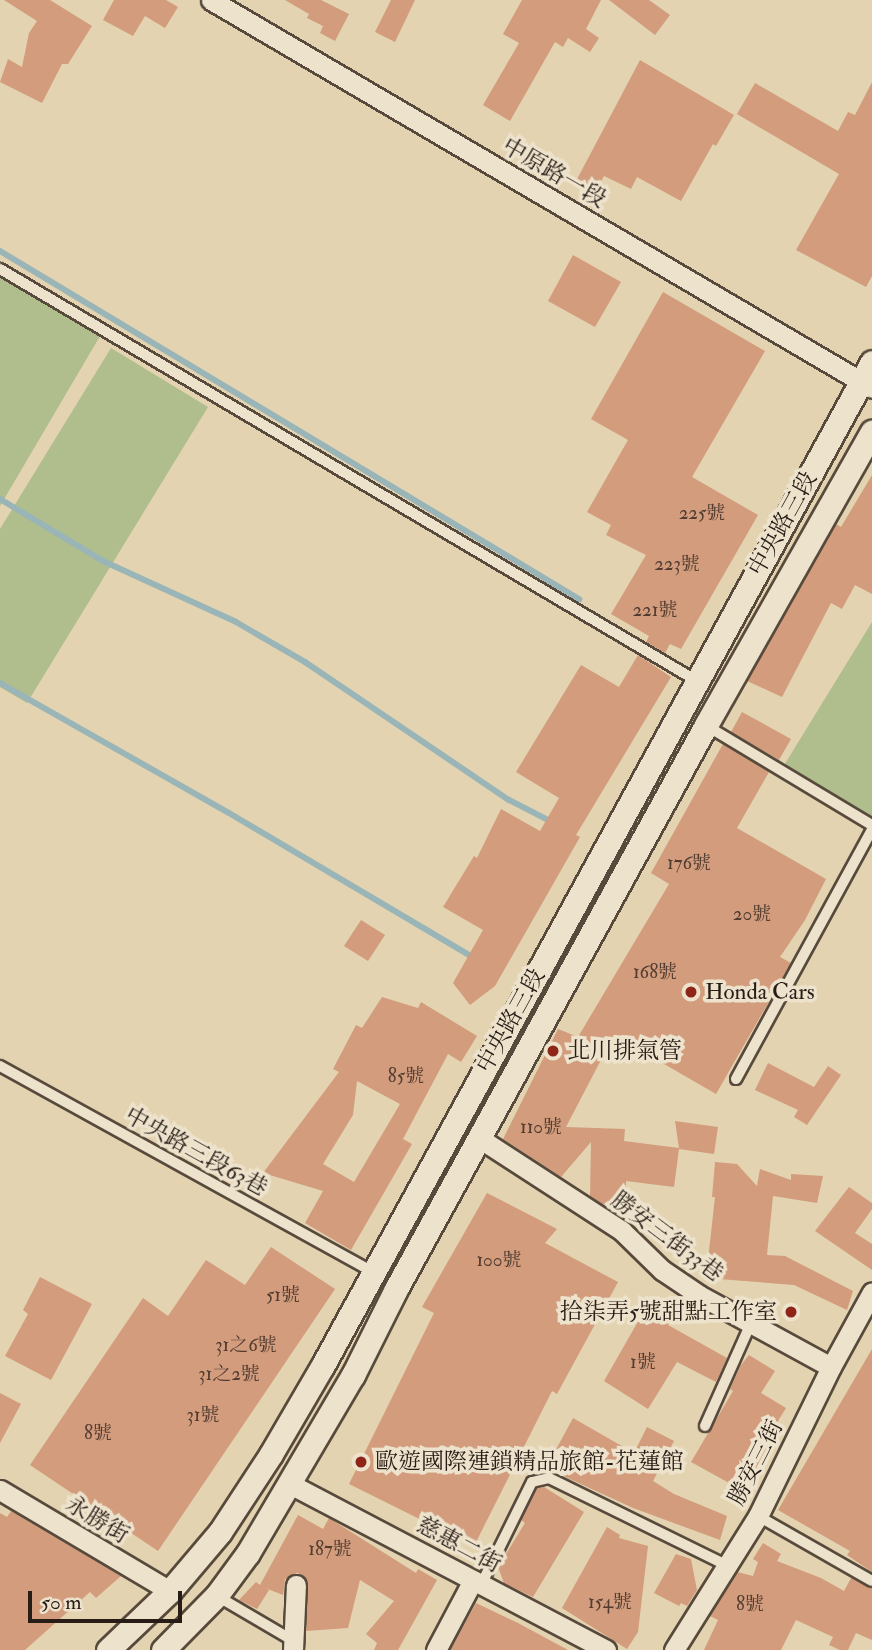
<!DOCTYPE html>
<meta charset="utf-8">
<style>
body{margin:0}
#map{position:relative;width:872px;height:1650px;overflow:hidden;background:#e3d3b0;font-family:"IM FELL Double Pica","Noto Serif TC",serif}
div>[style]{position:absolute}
.green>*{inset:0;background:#b0bd8d}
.stream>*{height:6px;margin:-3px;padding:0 3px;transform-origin:3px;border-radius:3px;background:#9ab5b7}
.building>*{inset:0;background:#d29c7d}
.roads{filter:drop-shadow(2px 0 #574a3c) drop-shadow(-2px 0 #574a3c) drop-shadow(0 2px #574a3c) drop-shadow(0 -2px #574a3c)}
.service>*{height:10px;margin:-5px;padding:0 5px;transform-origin:5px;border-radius:5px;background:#ede2cc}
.minor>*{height:19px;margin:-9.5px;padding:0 9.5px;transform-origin:9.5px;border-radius:9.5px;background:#ede2cc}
.tertiary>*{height:23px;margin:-11.5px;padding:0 11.5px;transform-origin:11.5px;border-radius:11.5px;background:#ede2cc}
.dots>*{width:19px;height:19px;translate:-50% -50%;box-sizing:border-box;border:4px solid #ede2cc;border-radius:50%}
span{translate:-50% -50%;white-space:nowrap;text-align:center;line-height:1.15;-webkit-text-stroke:7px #ede2cc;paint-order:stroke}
.number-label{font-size:19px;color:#523c30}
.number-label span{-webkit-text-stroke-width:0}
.street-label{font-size:23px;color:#281c16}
.poi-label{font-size:23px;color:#281c16}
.left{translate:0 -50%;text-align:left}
.right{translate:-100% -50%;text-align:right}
.scale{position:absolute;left:28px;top:1591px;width:154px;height:32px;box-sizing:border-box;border:4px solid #281c16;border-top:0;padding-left:9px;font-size:21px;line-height:24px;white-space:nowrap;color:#281c16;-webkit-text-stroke:5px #ede2cc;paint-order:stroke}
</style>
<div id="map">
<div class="green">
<i style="clip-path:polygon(0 271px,103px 331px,0 506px)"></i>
<i style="clip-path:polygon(111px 348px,208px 407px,27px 703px,0 687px,0 529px)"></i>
<i style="clip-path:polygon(872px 622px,872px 821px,783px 767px)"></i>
</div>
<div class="stream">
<i style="left:0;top:251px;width:676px;rotate:31.01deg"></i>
<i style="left:0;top:499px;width:120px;rotate:31deg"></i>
<i style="left:103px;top:561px;width:146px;rotate:24.6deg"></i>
<i style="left:236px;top:622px;width:80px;rotate:30.1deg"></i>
<i style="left:305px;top:662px;width:246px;rotate:34.1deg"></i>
<i style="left:509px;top:800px;width:42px;rotate:27.2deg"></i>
<i style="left:0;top:683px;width:263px;rotate:29.6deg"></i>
<i style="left:229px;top:813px;width:285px;rotate:30.6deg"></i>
</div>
<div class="building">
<i style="clip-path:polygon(4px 0,50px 0,92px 26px,68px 64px,62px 64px,42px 103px,0 82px,8px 59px,22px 67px,29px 33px,37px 21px)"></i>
<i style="clip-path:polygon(114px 0,166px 0,178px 7px,165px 28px,145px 16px,133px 36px,103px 20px)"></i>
<i style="clip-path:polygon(285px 0,321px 0,349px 14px,335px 41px,320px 33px,323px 26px,307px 18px,309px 14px)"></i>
<i style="clip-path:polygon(391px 0,415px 0,395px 42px,375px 32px)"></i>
<i style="clip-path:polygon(522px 0,601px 0,586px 29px,599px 38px,590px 52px,568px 38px,563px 47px,555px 42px,510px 121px,483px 105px,519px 43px,503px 34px)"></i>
<i style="clip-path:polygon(609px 0,649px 0,670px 15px,655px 35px)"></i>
<i style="clip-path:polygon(640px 60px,734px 115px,716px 146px,713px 144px,681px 201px,637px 177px,631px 189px,604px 176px,595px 193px,575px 183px)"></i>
<i style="clip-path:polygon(872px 82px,872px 276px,866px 287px,796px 250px,839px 174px,737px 114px,755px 83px,838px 131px,848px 112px,855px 115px)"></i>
<i style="clip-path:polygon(573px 255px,621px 282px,595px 327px,548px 301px)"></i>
<i style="clip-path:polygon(663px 292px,765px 351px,692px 477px,758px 515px,681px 649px,670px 644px,665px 653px,646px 642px,649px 636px,611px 614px,646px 555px,606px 535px,611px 525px,587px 512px,628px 440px,591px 419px)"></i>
<i style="clip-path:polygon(872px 475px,872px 594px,855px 585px,842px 609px,831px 603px,782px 697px,747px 681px,836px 524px,841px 527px)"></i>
<i style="clip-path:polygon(638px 655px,671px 677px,576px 835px,580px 837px,495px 986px,470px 1005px,453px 983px,483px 930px,443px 907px,474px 856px,477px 858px,501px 809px,540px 831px,559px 798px,516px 772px,581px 665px,619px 687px)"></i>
<i style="clip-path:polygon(742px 712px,791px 739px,779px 760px,731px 732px)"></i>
<i style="clip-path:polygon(723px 744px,771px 773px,769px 772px,737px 828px,826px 879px,805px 920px,780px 957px,791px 963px,716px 1094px,614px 1035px,566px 1127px,625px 1129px,624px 1141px,679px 1148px,675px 1121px,718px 1127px,714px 1154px,679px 1149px,674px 1187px,626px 1181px,626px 1204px,602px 1204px,590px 1196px,591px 1142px,561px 1177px,503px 1139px,558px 1029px,578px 1037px,669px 884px,651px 873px)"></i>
<i style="clip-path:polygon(361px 920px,385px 935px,368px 961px,344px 946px)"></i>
<i style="clip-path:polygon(evenodd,382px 997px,418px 1008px,421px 1002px,477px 1036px,461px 1062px,448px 1054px,403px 1139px,412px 1144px,351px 1250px,305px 1223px,323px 1191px,263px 1173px,339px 1072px,333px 1069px,356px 1025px,362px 1028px,382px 997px,357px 1081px,400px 1104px,354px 1182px,323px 1164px,353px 1115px,357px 1081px)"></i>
<i style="clip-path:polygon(768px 1063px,814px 1087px,828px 1066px,841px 1075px,807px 1125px,794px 1117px,798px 1110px,755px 1090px)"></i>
<i style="clip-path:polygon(715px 1162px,737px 1164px,757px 1186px,760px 1169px,791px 1180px,791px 1174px,823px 1176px,817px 1203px,773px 1196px,767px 1255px,785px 1256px,853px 1291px,847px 1310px,794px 1285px,706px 1278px,715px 1197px,712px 1197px)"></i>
<i style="clip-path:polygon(849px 1187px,872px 1203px,872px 1209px,855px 1233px,872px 1244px,872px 1270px,815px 1231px)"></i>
<i style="clip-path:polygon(487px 1193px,557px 1229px,545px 1243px,618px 1282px,557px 1394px,552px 1391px,474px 1546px,349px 1484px,434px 1313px,422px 1307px)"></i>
<i style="clip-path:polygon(271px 1247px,335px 1289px,158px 1551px,30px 1465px,143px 1298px,168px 1316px,206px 1260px,245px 1285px)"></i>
<i style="clip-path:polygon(40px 1277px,92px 1304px,51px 1380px,5px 1356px,28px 1314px,23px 1310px)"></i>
<i style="clip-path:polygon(644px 1311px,670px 1322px,668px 1325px,727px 1358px,716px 1382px,677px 1362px,648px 1409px,604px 1381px)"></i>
<i style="clip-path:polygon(872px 1349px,872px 1572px,847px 1555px,850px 1551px,778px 1510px)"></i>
<i style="clip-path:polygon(749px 1355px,775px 1371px,761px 1393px,786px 1408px,762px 1447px,769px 1449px,765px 1463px,740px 1489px,691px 1462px,733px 1391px,730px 1389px,741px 1365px)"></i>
<i style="clip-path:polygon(0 1393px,21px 1404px,0 1443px)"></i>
<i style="clip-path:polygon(573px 1418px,634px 1453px,647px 1427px,674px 1441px,653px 1481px,674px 1494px,727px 1516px,720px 1540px,633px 1508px,546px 1468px)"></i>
<i style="clip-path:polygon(544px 1487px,584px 1512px,533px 1597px,504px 1583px,498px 1567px,525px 1523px,521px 1520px,537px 1488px)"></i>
<i style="clip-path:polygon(11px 1511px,121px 1576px,96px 1598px,90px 1592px,25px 1650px,0 1650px,0 1513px,7px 1517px)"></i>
<i style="clip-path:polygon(298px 1515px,323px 1529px,329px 1518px,416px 1573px,418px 1569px,437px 1580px,398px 1650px,374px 1650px,377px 1643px,366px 1634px,394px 1601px,360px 1580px,348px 1628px,306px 1631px,308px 1585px,303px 1575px,297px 1573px,285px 1579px,283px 1595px,265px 1588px,269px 1590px,257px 1609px,239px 1600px,256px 1582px,260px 1585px)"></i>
<i style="clip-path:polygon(607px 1527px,620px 1535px,619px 1538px,648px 1546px,638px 1632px,627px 1649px,562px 1608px)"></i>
<i style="clip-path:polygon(763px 1543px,781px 1554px,777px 1561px,821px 1578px,844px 1591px,851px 1578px,872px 1588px,872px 1640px,856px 1633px,848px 1650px,840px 1650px,829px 1645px,833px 1637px,796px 1620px,781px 1650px,704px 1650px,718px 1620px,710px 1616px,737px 1572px,753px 1576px,758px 1562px,753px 1559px)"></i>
<i style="clip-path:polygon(676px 1554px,691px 1559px,697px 1590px,687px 1606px,681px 1603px,679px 1606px,654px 1593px)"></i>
<i style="clip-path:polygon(476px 1603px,518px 1623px,568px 1650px,450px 1650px)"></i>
</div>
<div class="roads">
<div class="service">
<i style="left:0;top:269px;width:810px;rotate:30.59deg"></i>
<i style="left:707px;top:726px;width:192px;rotate:31deg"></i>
<i style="left:0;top:1066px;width:426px;rotate:28.9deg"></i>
<i style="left:736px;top:1079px;width:284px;rotate:-61.4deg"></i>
<i style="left:705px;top:1426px;width:113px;rotate:-65.9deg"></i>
<i style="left:758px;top:1516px;width:131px;rotate:29.7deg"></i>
<i style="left:481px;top:1585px;width:115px;rotate:-63.7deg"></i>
<i style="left:532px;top:1482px;width:17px;rotate:-13deg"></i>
<i style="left:549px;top:1478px;width:199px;rotate:26.2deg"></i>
<i style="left:217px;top:1596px;width:87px;rotate:30.4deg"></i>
</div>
<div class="minor">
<i style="left:211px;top:0;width:766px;rotate:30.41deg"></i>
<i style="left:479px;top:1138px;width:171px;rotate:33deg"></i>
<i style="left:622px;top:1231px;width:56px;rotate:44.3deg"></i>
<i style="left:662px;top:1270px;width:45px;rotate:34deg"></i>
<i style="left:699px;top:1295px;width:150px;rotate:28.6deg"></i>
<i style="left:290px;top:1484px;width:357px;rotate:27.7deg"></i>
<i style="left:0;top:1490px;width:198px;rotate:30.7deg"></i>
<i style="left:293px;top:1650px;width:65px;rotate:-87.4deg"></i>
<i style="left:436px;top:1650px;width:79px;rotate:-62.1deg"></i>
<i style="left:674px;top:1650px;width:158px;rotate:-57.9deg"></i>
<i style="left:758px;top:1516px;width:166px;rotate:-63.9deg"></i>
<i style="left:831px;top:1367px;width:85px;rotate:-61.3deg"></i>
</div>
<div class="tertiary">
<i style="left:108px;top:1650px;width:86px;rotate:-43.6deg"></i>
<i style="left:170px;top:1591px;width:77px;rotate:-49.7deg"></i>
<i style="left:220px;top:1532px;width:93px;rotate:-56.8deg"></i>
<i style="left:271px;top:1454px;width:103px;rotate:-59.7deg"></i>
<i style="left:323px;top:1365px;width:1143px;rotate:-61.31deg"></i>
<i style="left:163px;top:1650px;width:77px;rotate:-45.5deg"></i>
<i style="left:217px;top:1595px;width:52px;rotate:-53.6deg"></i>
<i style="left:248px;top:1553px;width:207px;rotate:-59.5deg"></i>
<i style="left:353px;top:1375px;width:96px;rotate:-63.4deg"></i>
<i style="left:396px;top:1289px;width:644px;rotate:-61.2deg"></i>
<i style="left:706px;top:725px;width:337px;rotate:-60.5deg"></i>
</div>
</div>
<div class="dots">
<i style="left:691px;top:992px;background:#8f2418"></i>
<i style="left:553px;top:1051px;background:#8f2418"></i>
<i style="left:791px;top:1312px;background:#8f2418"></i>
<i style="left:361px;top:1462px;background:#8f2418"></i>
</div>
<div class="number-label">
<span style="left:702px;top:514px">225號</span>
<span style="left:677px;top:565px">223號</span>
<span style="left:655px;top:611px">221號</span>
<span style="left:689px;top:864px">176號</span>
<span style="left:752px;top:915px">20號</span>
<span style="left:655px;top:973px">168號</span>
<span style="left:406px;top:1077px">85號</span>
<span style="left:541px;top:1128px">110號</span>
<span style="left:499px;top:1261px">100號</span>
<span style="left:283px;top:1296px">51號</span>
<span style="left:246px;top:1346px">31之6號</span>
<span style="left:643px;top:1363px">1號</span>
<span style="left:229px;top:1375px">31之2號</span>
<span style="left:203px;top:1416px">31號</span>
<span style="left:98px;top:1434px">8號</span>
<span style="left:330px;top:1550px">187號</span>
<span style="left:610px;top:1603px">154號</span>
<span style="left:750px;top:1605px">8號</span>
</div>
<div class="street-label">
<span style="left:554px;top:173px;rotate:30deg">中原路一段</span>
<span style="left:783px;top:524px;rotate:-61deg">中央路三段</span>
<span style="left:511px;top:1021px;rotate:-61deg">中央路三段</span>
<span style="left:196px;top:1152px;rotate:29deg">中央路三段63巷</span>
<span style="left:667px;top:1237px;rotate:37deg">勝安三街33巷</span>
<span style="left:756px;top:1463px;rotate:-63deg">勝安三街</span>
<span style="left:97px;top:1520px;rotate:31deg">永勝街</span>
<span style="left:459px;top:1545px;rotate:28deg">慈惠二街</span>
</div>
<div class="poi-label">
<span class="left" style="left:705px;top:992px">Honda Cars</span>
<span class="left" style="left:567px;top:1051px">北川排氣管</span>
<span class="right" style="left:777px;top:1312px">拾柒弄5號甜點工作室</span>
<span class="left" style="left:375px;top:1462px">歐遊國際連鎖精品旅館-花蓮館</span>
</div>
<div class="scale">50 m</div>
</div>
